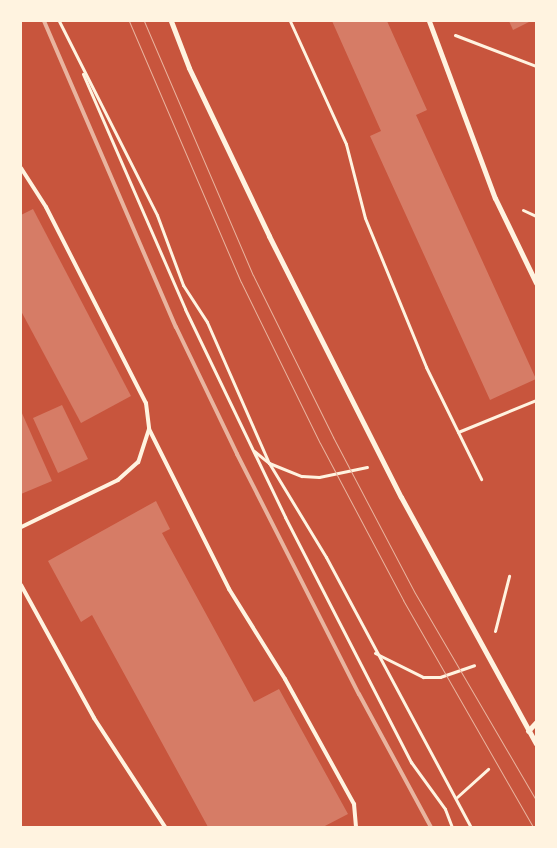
<!DOCTYPE html>
<style>
body{margin:0}
#map{position:relative;width:557px;height:848px;overflow:hidden;background:#c8553d;font-family:Overpass,sans-serif}
div>[style]{position:absolute}
.building>*{inset:0;background:#d67c66}
.path>*{height:3px;margin:-1.5px;padding:0 1.5px;transform-origin:1.5px;border-radius:1.5px;background:#fff3e0}
.service>*{height:4px;margin:-2px;padding:0 2px;transform-origin:2px;border-radius:2px;background:#fff3e0}
.minor>*{height:5px;margin:-2.5px;padding:0 2.5px;transform-origin:2.5px;border-radius:2.5px;background:#fff3e0}
.tram>*{height:1px;margin:-0.5px;padding:0 0.5px;transform-origin:0.5px;border-radius:0.5px;background:#e9b49f}
.rail>*{height:4px;margin:-2px;padding:0 2px;transform-origin:2px;border-radius:2px;background:#e9b49f}
span{translate:-50% -50%;white-space:nowrap;text-align:center;line-height:1.15;-webkit-text-stroke:4px #fff3e0;paint-order:stroke}
.frame{position:absolute;inset:0;border:22px solid #fff3e0;pointer-events:none}
</style>
<div id="map">
<div class="building">
<i style="clip-path:polygon(332px 21px,387px 21px,427px 110px,416px 115px,536px 379px,490px 400px,370px 136px,381px 131px)"></i>
<i style="clip-path:polygon(509px 21px,531px 21px,513px 30px)"></i>
<i style="clip-path:polygon(33px 209px,131px 396px,81px 423px,21px 311px,21px 215px)"></i>
<i style="clip-path:polygon(62px 405px,88px 459px,58px 473px,33px 418px)"></i>
<i style="clip-path:polygon(21px 411px,52px 481px,21px 494px)"></i>
<i style="clip-path:polygon(156px 501px,170px 529px,162px 533px,254px 702px,279px 689px,348px 814px,323px 827px,208px 827px,92px 615px,81px 622px,48px 561px)"></i>
</div>
<div class="path">
<i style="left:59px;top:21px;width:217px;rotate:63.2deg"></i>
<i style="left:157px;top:215px;width:75px;rotate:69.6deg"></i>
<i style="left:183px;top:285px;width:44px;rotate:57deg"></i>
<i style="left:207px;top:322px;width:154px;rotate:66.3deg"></i>
<i style="left:269px;top:463px;width:110px;rotate:58.8deg"></i>
<i style="left:326px;top:557px;width:306px;rotate:61.8deg"></i>
<i style="left:290px;top:21px;width:135px;rotate:65.5deg"></i>
<i style="left:346px;top:144px;width:76px;rotate:75.6deg"></i>
<i style="left:365px;top:218px;width:161px;rotate:67.7deg"></i>
<i style="left:426px;top:367px;width:125px;rotate:63.8deg"></i>
<i style="left:455px;top:35px;width:87px;rotate:20.9deg"></i>
<i style="left:83px;top:74px;width:256px;rotate:66.5deg"></i>
<i style="left:185px;top:309px;width:231px;rotate:64.3deg"></i>
<i style="left:285px;top:517px;width:276px;rotate:62.8deg"></i>
<i style="left:411px;top:762px;width:58px;rotate:54.1deg"></i>
<i style="left:445px;top:809px;width:19px;rotate:69deg"></i>
<i style="left:523px;top:210px;width:14px;rotate:25deg"></i>
<i style="left:458px;top:432px;width:84px;rotate:-22.3deg"></i>
<i style="left:254px;top:451px;width:19px;rotate:39deg"></i>
<i style="left:269px;top:463px;width:35px;rotate:22deg"></i>
<i style="left:302px;top:476px;width:17px;rotate:3deg"></i>
<i style="left:319px;top:477px;width:49px;rotate:-11.8deg"></i>
<i style="left:495px;top:631px;width:57px;rotate:-75.7deg"></i>
<i style="left:375px;top:653px;width:54px;rotate:26.6deg"></i>
<i style="left:423px;top:677px;width:17px"></i>
<i style="left:440px;top:677px;width:36px;rotate:-19deg"></i>
<i style="left:457px;top:797px;width:42px;rotate:-42.1deg"></i>
</div>
<div class="service">
<i style="left:21px;top:168px;width:46px;rotate:57.3deg"></i>
<i style="left:46px;top:207px;width:220px;rotate:63deg"></i>
<i style="left:146px;top:403px;width:26px;rotate:83deg"></i>
<i style="left:149px;top:429px;width:35px;rotate:108deg"></i>
<i style="left:138px;top:462px;width:27px;rotate:138deg"></i>
<i style="left:118px;top:480px;width:108px;rotate:154.1deg"></i>
<i style="left:149px;top:429px;width:179px;rotate:63.4deg"></i>
<i style="left:229px;top:589px;width:106px;rotate:58.1deg"></i>
<i style="left:285px;top:679px;width:143px;rotate:61.1deg"></i>
<i style="left:354px;top:804px;width:23px;rotate:85deg"></i>
<i style="left:21px;top:585px;width:152px;rotate:61.2deg"></i>
<i style="left:94px;top:718px;width:130px;rotate:56.9deg"></i>
</div>
<div class="minor">
<i style="left:171px;top:21px;width:50px;rotate:69deg"></i>
<i style="left:189px;top:68px;width:186px;rotate:64.5deg"></i>
<i style="left:269px;top:236px;width:292px;rotate:63.2deg"></i>
<i style="left:401px;top:497px;width:281px;rotate:61.3deg"></i>
<i style="left:429px;top:21px;width:189px;rotate:69.6deg"></i>
<i style="left:495px;top:198px;width:94px;rotate:64.2deg"></i>
<i style="left:528px;top:731px;width:12px;rotate:-48deg"></i>
</div>
<div class="tram">
<i style="left:129px;top:21px;width:284px;rotate:66.8deg"></i>
<i style="left:241px;top:282px;width:179px;rotate:63.9deg"></i>
<i style="left:320px;top:443px;width:178px;rotate:62.1deg"></i>
<i style="left:403px;top:600px;width:262px;rotate:60.2deg"></i>
<i style="left:144px;top:21px;width:276px;rotate:66.8deg"></i>
<i style="left:253px;top:275px;width:181px;rotate:63.7deg"></i>
<i style="left:333px;top:437px;width:176px;rotate:62.3deg"></i>
<i style="left:415px;top:593px;width:240px;rotate:59.7deg"></i>
</div>
<div class="rail">
<i style="left:44px;top:21px;width:333px;rotate:66.7deg"></i>
<i style="left:176px;top:327px;width:141px;rotate:64.3deg"></i>
<i style="left:237px;top:454px;width:269px;rotate:63.1deg"></i>
<i style="left:359px;top:694px;width:151px;rotate:61.6deg"></i>
</div>
<div class="frame"></div>
</div>
